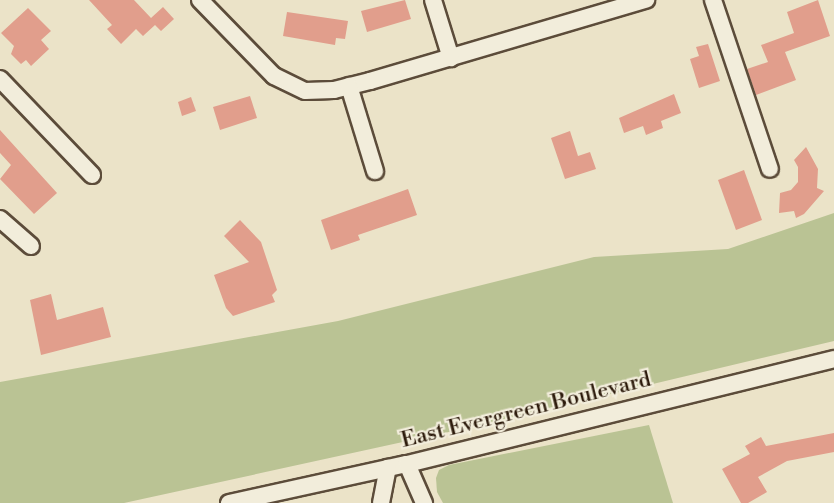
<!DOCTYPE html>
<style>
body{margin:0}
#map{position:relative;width:834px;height:503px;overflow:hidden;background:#ebe3c8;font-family:"Libre Bodoni",serif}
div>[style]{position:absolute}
.green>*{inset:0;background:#bac394}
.building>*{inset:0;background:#e19e8c}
.roads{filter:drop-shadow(2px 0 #5c4c3a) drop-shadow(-2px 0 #5c4c3a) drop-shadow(0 2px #5c4c3a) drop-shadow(0 -2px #5c4c3a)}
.minor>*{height:16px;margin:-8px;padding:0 8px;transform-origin:8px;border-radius:8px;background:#f2eddb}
span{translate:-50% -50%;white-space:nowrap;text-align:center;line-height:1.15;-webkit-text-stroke:4.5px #f2eddb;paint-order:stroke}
.street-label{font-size:22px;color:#2c1a0b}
</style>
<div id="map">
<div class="green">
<i style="clip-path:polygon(834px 213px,834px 341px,476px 426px,124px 503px,0 503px,0 382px,338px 321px,594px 257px,728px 249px)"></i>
<i style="clip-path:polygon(649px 425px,673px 503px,443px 503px,437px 492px,436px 478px,439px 470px,449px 465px)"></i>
</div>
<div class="building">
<i style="clip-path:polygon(89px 0,134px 0,151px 18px,163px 7px,174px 19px,161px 31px,155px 25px,143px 36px,136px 29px,121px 44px,107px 29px,112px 25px)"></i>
<i style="clip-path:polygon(405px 0,411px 19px,367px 32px,361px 11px)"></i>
<i style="clip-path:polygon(818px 0,830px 36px,785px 52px,796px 80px,756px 95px,747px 69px,768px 62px,761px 45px,794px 33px,787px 12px)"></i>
<i style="clip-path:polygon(28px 8px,51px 31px,41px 40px,49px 49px,31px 66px,26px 60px,21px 64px,11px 54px,14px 46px,1px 33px)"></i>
<i style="clip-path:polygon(287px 12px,348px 21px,345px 39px,336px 38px,335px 45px,283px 36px)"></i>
<i style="clip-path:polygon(708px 44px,720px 81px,699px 88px,690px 59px,699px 56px,696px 47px)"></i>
<i style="clip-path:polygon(674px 94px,681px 113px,661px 121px,663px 128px,646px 135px,643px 126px,624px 133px,619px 118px)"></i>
<i style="clip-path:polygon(250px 96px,257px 118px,220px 130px,213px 107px)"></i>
<i style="clip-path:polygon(191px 97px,196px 111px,182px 116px,178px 102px)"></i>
<i style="clip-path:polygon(0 130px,57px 193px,34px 214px,0 179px,11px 165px,0 153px)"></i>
<i style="clip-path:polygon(570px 131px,578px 156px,590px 152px,596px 169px,565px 179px,551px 138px)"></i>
<i style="clip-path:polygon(806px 147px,818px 169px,817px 188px,824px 191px,804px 214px,796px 218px,794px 211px,779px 213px,780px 193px,791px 190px,798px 182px,798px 167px,794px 160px)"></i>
<i style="clip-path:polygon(744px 170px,762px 220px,736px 230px,718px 180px)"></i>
<i style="clip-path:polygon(408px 189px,417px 215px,358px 235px,360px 240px,331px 250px,321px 220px)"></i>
<i style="clip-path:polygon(240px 220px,261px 242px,277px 290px,272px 295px,275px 302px,233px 316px,226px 308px,214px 275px,249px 262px,224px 236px)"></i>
<i style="clip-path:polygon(51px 294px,57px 320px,103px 307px,111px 337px,41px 355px,30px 300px)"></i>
<i style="clip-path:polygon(834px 433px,834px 452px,787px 461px,758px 477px,767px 492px,748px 503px,741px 503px,722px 469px,750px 454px,745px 446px,761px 437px,766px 446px)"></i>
</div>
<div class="roads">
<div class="minor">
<i style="left:200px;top:0;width:106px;rotate:45.8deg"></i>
<i style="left:274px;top:76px;width:34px;rotate:26deg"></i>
<i style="left:305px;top:91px;width:29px;rotate:-2deg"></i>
<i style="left:334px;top:90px;width:37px;rotate:-14deg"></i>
<i style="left:370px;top:81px;width:288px;rotate:-16.4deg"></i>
<i style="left:433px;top:0;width:61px;rotate:72.8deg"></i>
<i style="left:713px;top:0;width:178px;rotate:71.4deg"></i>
<i style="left:0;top:79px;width:133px;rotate:46.2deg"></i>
<i style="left:349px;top:86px;width:89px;rotate:73deg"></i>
<i style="left:0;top:219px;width:41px;rotate:41.1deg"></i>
<i style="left:407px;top:464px;width:43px;rotate:66.4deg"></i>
<i style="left:229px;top:503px;width:182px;rotate:-12.4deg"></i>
<i style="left:407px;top:464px;width:440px;rotate:-13.8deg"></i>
<i style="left:381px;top:503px;width:36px;rotate:-79deg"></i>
</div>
</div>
<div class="street-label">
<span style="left:526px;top:410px;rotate:-14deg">East Evergreen Boulevard</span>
</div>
</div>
